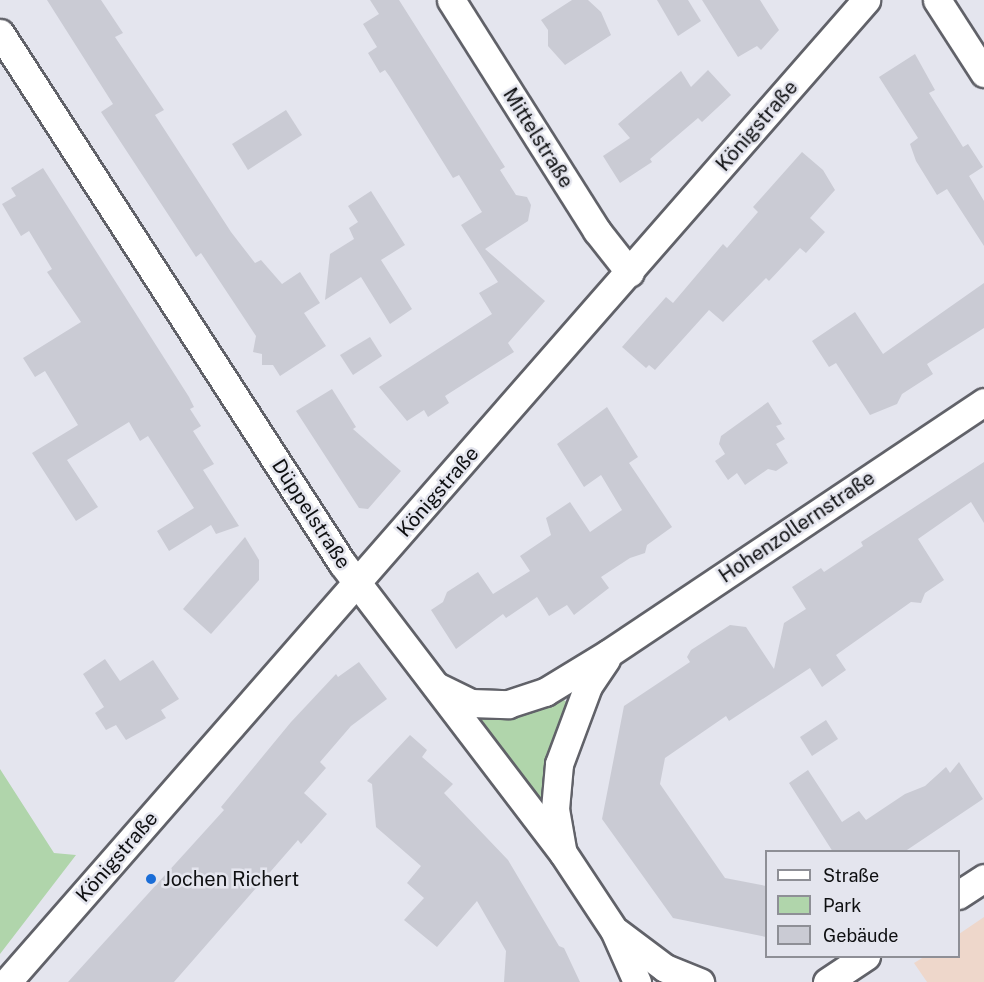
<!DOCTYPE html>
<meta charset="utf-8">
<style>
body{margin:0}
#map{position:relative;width:984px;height:982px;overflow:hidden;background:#e4e5ee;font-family:"Public Sans",sans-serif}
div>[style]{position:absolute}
.commercial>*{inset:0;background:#eed7cb}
.green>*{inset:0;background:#b0d5ab}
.building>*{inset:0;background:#cacbd4}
.roads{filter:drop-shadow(2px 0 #616269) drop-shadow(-2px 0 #616269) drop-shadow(0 2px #616269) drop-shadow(0 -2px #616269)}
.street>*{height:27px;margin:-13.5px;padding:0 13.5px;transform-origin:13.5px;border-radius:13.5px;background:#fff}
.dots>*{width:16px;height:16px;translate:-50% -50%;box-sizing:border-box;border:3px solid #e4e5ee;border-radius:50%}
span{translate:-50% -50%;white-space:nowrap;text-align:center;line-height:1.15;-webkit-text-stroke:5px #e4e5ee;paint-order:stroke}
.street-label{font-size:20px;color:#0e0f11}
.poi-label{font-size:20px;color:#0e0f11}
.left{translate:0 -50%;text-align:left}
.legend{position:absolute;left:765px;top:850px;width:195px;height:108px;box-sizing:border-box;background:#e4e5ee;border:2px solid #8e8f96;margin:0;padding:8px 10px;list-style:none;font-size:18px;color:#0e0f11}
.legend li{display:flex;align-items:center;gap:12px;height:30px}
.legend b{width:30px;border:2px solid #8e8f96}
</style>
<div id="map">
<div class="commercial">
<i style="clip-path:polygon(984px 917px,984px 982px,927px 982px,914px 963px,924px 957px,958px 956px,959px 934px)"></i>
</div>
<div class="green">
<i style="clip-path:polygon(562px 699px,567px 702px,549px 750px,545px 808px,474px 717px,511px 716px)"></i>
<i style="clip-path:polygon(0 769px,54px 853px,76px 855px,0 954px)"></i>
</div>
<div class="building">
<i style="clip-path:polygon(47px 0,101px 0,123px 33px,115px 37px,164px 110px,155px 115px,231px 232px,255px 263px,261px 260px,282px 284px,300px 272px,320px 303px,304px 313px,326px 346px,280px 376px,273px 365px,262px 365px,262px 354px,253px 352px,256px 336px,201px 253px,196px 257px,101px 112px,113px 104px)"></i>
<i style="clip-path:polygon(370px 0,399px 0,505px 167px,500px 170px,516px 195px,527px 197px,531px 205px,528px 221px,485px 249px,545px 301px,508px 343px,514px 352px,445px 396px,449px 403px,428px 417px,424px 410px,407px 421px,379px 387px,492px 314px,479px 293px,498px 282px,461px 225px,482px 212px,459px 175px,453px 178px,390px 77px,385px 70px,380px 73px,368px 53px,377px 47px,363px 24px,379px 14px)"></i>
<i style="clip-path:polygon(572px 0,588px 0,601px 12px,611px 35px,565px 65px,548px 46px,548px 30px,541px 20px)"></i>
<i style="clip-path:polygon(657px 0,688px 0,701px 21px,678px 36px)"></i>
<i style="clip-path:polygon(702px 0,760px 0,779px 30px,761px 50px,757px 46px,738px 57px)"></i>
<i style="clip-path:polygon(915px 54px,935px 90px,929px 93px,963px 147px,968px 144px,983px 167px,969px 176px,984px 201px,984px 246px,947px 189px,937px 195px,916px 161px,910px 144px,918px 138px,879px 77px)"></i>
<i style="clip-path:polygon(708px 70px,731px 95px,702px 122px,698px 118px,650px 159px,652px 162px,620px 183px,603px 156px,630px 138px,618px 124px,681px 71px,691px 87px)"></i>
<i style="clip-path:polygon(286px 110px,302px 135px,248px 170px,232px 144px)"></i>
<i style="clip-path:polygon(802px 152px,823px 170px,835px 190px,810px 218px,825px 232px,806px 253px,800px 248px,769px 281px,766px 278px,723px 322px,709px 310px,655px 370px,649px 365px,646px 368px,622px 347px,666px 297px,673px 303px,723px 244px,727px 248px,758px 212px,753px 207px)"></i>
<i style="clip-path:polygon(43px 168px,189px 397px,194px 407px,190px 409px,201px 426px,193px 431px,214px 464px,203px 470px,239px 526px,216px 534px,211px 525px,169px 551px,157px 531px,194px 508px,148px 436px,140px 441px,129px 422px,67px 460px,98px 507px,76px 521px,32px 453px,78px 425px,45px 371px,35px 377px,23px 358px,81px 322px,47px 272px,52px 269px,29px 231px,21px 236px,2px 204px,16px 196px,11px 188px)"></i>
<i style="clip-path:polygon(371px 191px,405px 245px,381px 260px,412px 309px,390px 324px,361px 277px,325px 300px,330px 254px,354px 239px,349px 228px,358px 222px,348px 206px)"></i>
<i style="clip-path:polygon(984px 283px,984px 328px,927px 364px,933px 374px,902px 394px,897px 404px,870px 415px,836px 363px,829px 367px,812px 341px,855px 312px,883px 354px)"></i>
<i style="clip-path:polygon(370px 337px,382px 356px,353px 375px,340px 355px)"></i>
<i style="clip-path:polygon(332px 389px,356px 427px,353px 429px,401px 471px,368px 509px,359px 508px,296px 411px)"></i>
<i style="clip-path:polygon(768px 402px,782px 424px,776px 426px,785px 439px,776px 444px,788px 463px,776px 471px,768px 469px,745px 485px,737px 473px,728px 480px,715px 461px,725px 454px,719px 444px,721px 436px)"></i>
<i style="clip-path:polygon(607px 407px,638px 457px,629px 463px,672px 527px,647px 545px,645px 553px,630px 558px,601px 577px,609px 588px,574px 615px,567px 605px,549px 616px,537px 597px,506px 618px,503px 614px,456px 649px,431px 610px,443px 602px,447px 592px,478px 572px,493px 594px,530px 571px,520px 556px,551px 535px,546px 518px,570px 502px,590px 532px,622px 510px,601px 475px,584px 487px,557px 444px)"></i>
<i style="clip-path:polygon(984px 462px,984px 523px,971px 502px,918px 539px,944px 580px,925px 593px,921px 603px,911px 602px,836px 655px,846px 670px,822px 687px,810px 668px,729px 721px,726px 716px,665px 758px,660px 784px,725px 878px,766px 886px,766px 937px,673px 918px,602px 819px,624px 706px,690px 662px,687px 657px,691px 650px,730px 625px,746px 627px,774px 669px,784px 623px,806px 609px,792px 587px,821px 568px,824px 572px,863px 546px,861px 542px)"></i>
<i style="clip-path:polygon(245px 537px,259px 560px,259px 580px,211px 634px,183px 609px)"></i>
<i style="clip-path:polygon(105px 659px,120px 681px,153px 660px,179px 699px,161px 710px,166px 718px,126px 740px,116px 725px,106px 730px,95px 713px,104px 707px,83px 674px)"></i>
<i style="clip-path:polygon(359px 662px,387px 699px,351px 726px,320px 762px,326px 768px,304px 793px,327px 814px,301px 844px,298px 840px,174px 982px,68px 982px,224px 810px,221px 807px,291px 722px,336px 674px,338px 677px)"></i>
<i style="clip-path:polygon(826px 720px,838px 739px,812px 756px,800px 737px)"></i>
<i style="clip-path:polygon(410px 735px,427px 750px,422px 757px,453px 784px,444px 793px,508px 860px,559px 946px,564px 948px,580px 982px,504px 982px,506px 951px,477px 901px,437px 947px,404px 920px,424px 898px,407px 883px,421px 866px,376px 827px,372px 784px,367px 781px)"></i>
<i style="clip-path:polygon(959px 762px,983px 799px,904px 852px,833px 852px,789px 783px,808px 770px,842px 822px,859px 811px,866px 820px,905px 794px,925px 786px,946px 767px,950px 773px)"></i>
</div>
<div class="roads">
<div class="street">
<i style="left:451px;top:0;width:273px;rotate:57.7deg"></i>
<i style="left:597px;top:231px;width:53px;rotate:51.8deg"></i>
<i style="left:937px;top:0;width:87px;rotate:57.2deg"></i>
<i style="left:0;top:33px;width:631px;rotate:57.17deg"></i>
<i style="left:342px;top:563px;width:365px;rotate:52.7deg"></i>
<i style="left:563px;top:853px;width:92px;rotate:56.5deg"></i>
<i style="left:614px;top:930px;width:57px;rotate:66.1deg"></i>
<i style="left:438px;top:687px;width:37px;rotate:26deg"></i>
<i style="left:471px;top:703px;width:37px;rotate:2deg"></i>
<i style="left:508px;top:704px;width:39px;rotate:-18deg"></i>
<i style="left:545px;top:692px;width:75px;rotate:-31.4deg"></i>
<i style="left:609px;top:653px;width:451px;rotate:-33.8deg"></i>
<i style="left:562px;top:849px;width:41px;rotate:-99.9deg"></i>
<i style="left:555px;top:809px;width:45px;rotate:-84.9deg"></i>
<i style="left:559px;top:764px;width:83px;rotate:-69.6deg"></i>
<i style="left:588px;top:686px;width:32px;rotate:-56deg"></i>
<i style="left:958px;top:895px;width:31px;rotate:-33deg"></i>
<i style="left:617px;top:932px;width:60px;rotate:36.9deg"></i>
<i style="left:665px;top:968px;width:38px;rotate:22deg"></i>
<i style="left:7px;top:982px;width:1305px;rotate:-48.82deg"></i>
<i style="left:827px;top:982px;width:47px;rotate:-33.7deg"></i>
</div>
</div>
<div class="dots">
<i style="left:151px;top:879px;background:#1a6dd7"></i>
</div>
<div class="street-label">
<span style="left:757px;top:126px;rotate:-49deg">Königstraße</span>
<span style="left:538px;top:138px;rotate:58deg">Mittelstraße</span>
<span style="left:438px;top:492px;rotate:-49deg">Königstraße</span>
<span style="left:311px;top:514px;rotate:57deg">Düppelstraße</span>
<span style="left:797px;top:527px;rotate:-34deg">Hohenzollernstraße</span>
<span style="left:117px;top:857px;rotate:-49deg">Königstraße</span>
</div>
<div class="poi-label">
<span class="left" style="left:163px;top:879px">Jochen Richert</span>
</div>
<ul class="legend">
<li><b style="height:8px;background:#fff"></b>Straße</li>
<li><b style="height:16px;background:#b0d5ab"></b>Park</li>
<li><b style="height:16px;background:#cacbd4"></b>Gebäude</li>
</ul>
</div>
